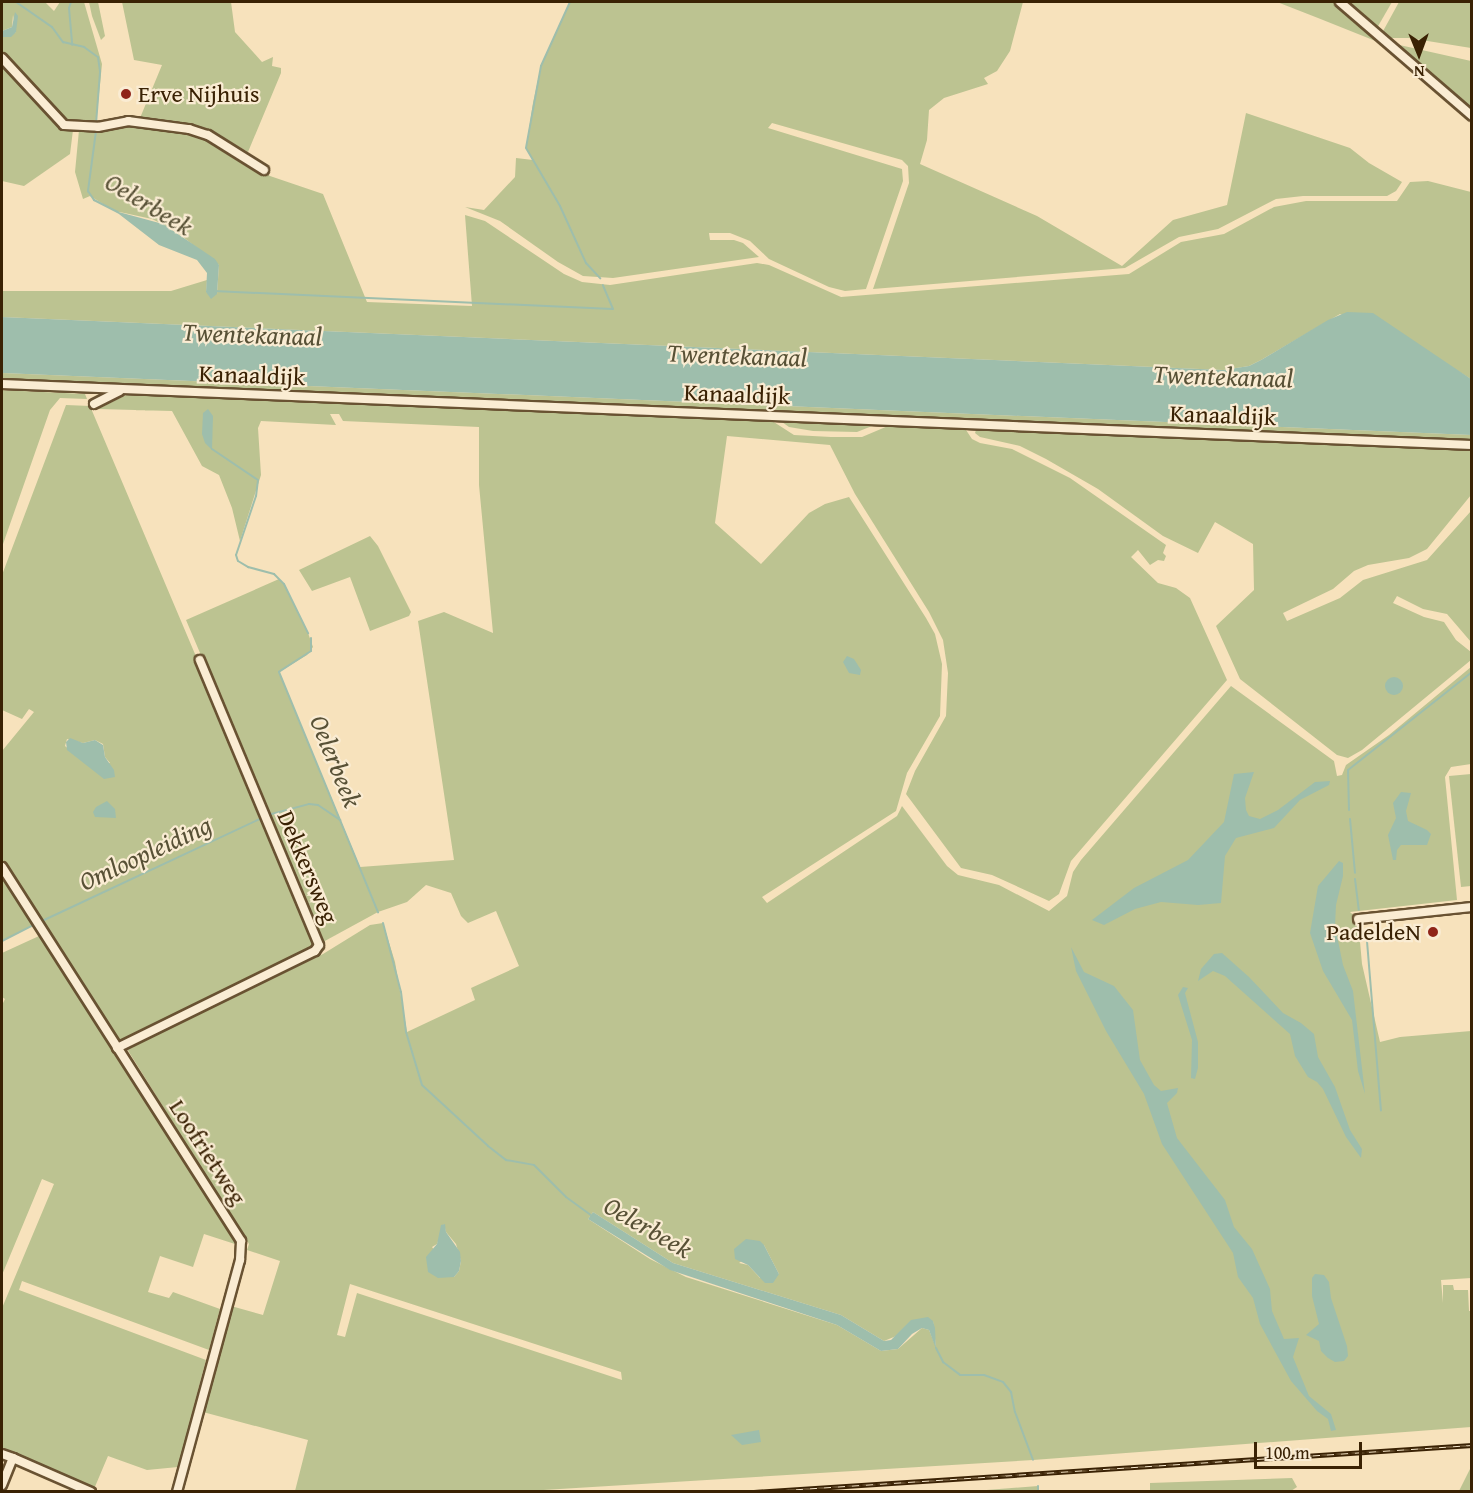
<!DOCTYPE html>
<style>
body{margin:0}
#map{position:relative;width:1473px;height:1493px;overflow:hidden;background:#f7e2bc;font-family:"Gentium Book Plus",serif}
div>[style]{position:absolute}
.green>*{inset:0;background:#bcc391}
.water>*{inset:0;background:#9ebeac}
.round{border-radius:50%}
.stream>*{height:2px;margin:-1px;padding:0 1px;transform-origin:1px;border-radius:1px;background:#9ebeac}
.roads{filter:drop-shadow(2px 0 #695232) drop-shadow(-2px 0 #695232) drop-shadow(0 2px #695232) drop-shadow(0 -2px #695232)}
.minor>*{height:8px;margin:-4px;padding:0 4px;transform-origin:4px;border-radius:4px;background:#faecd3}
.rail>*{height:4.5px;margin-top:-2.25px;transform-origin:0;background:repeating-linear-gradient(90deg,#faecd3 0 7px,#3a2204 0 14px);box-sizing:border-box;border-block:2px solid #3a2204}
.dots>*{width:16px;height:16px;translate:-50% -50%;box-sizing:border-box;border:3px solid #faecd3;border-radius:50%}
span{translate:-50% -50%;white-space:nowrap;text-align:center;line-height:1.15;-webkit-text-stroke:4.5px #faecd3;paint-order:stroke}
.poi-label{font-size:24px;color:#3a2204}
.left{translate:0 -50%;text-align:left}
.right{translate:-100% -50%;text-align:right}
.street-label{font-size:24px;color:#3a2204}
.water-label{font-size:26px;color:#585136;font-style:italic}
.frame{position:absolute;inset:0;border:3px solid #3a2204;pointer-events:none}
.north{position:absolute;left:1389px;top:24px;width:60px;height:60px;-webkit-text-stroke:4px #faecd3;paint-order:stroke;rotate:179deg;font-size:16px;font-weight:700;line-height:24px;text-align:center;color:#3a2204}
.north::after{content:'';display:block;margin:auto;width:21px;height:27px;background:#3a2204;clip-path:polygon(50% 0,100% 100%,50% 72%,0 100%)}
.scale{position:absolute;left:1254px;top:1442px;width:108px;height:27px;box-sizing:border-box;border:3px solid #3a2204;border-top:0;padding-left:8px;font-size:18px;line-height:21px;white-space:nowrap;color:#3a2204;-webkit-text-stroke:4px #faecd3;paint-order:stroke}
</style>
<div id="map">
<div class="green">
<i style="clip-path:polygon(2px 2px,45px 2px,54px 11px,60px 2px,84px 2px,102px 64px,96px 124px,65px 123px,2px 54px,2px 37px,16px 32px,13px 15px,12px 27px,2px 31px)"></i>
<i style="clip-path:polygon(89px 2px,98px 2px,105px 36px,101px 40px,92px 16px)"></i>
<i style="clip-path:polygon(122px 2px,231px 2px,235px 32px,262px 62px,273px 57px,272px 66px,281px 68px,281px 73px,248px 152px,206px 128px,140px 118px,162px 65px,134px 60px)"></i>
<i style="clip-path:polygon(570px 2px,1023px 2px,1010px 51px,997px 71px,984px 78px,988px 84px,944px 98px,929px 110px,927px 140px,920px 164px,1037px 216px,1122px 266px,1173px 220px,1227px 205px,1246px 113px,1350px 148px,1369px 163px,1402px 182px,1396px 191px,1387px 196px,1303px 196px,1276px 199px,1218px 229px,1179px 237px,1125px 268px,873px 289px,909px 183px,908px 166px,902px 160px,772px 123px,768px 128px,902px 169px,903px 181px,866px 289px,845px 291px,829px 287px,769px 259px,750px 241px,730px 233px,709px 233px,710px 240px,734px 240px,743px 243px,759px 257px,613px 278px,583px 276px,558px 262px,500px 221px,465px 207px,484px 210px,515px 177px,516px 158px,533px 160px,526px 148px,533px 103px,541px 66px)"></i>
<i style="clip-path:polygon(1277px 2px,1337px 2px,1388px 46px,1318px 18px)"></i>
<i style="clip-path:polygon(1347px 2px,1392px 2px,1377px 28px)"></i>
<i style="clip-path:polygon(1399px 2px,1471px 2px,1471px 48px,1409px 38px,1388px 38px,1382px 33px)"></i>
<i style="clip-path:polygon(1395px 44px,1471px 61px,1471px 111px,1437px 81px)"></i>
<i style="clip-path:polygon(2px 62px,58px 126px,62px 130px,73px 130px,70px 154px,24px 186px,2px 181px)"></i>
<i style="clip-path:polygon(125px 125px,194px 132px,209px 138px,270px 176px,323px 194px,367px 302px,472px 306px,465px 215px,485px 221px,564px 274px,582px 282px,610px 285px,757px 263px,769px 265px,841px 297px,1129px 274px,1181px 242px,1224px 234px,1274px 207px,1306px 201px,1397px 201px,1410px 182px,1428px 181px,1471px 192px,1471px 379px,1445px 363px,1340px 314px,1261px 360px,1249px 366px,1223px 370px,2px 317px,2px 291px,171px 291px,207px 280px,206px 292px,217px 294px,219px 265px,174px 230px,152px 219px,115px 211px,90px 196px,83px 199px,75px 172px,79px 130px,102px 131px)"></i>
<i style="clip-path:polygon(2px 373px,1471px 435px,1472px 443px,169px 386px,2px 382px)"></i>
<i style="clip-path:polygon(2px 390px,85px 394px,87px 399px,60px 398px,50px 410px,2px 547px)"></i>
<i style="clip-path:polygon(evenodd,132px 392px,766px 417px,794px 435px,831px 437px,862px 437px,895px 423px,964px 427px,972px 439px,980px 443px,1012px 449px,1070px 478px,1166px 545px,1163px 553px,1166px 556px,1164px 561px,1158px 560px,1150px 565px,1138px 550px,1131px 557px,1158px 583px,1176px 588px,1190px 598px,1227px 680px,1071px 861px,1059px 894px,1049px 901px,992px 875px,961px 868px,906px 794px,915px 771px,946px 716px,948px 673px,943px 640px,929px 612px,855px 494px,830px 445px,727px 436px,715px 523px,761px 564px,809px 513px,825px 504px,849px 497px,926px 618px,935px 634px,942px 664px,940px 716px,907px 773px,896px 811px,762px 897px,767px 903px,897px 816px,902px 806px,947px 866px,958px 875px,999px 885px,1049px 911px,1067px 896px,1073px 872px,1081px 860px,1231px 686px,1334px 761px,1337px 776px,1342px 775px,1346px 765px,1389px 735px,1471px 667px,1471px 764px,1451px 767px,1445px 777px,1457px 900px,1350px 912px,1358px 919px,1362px 964px,1380px 1042px,1400px 1037px,1471px 1031px,1471px 1278px,1441px 1280px,1443px 1303px,1443px 1285px,1453px 1285px,1454px 1290px,1468px 1290px,1469px 1311px,1472px 1311px,1471px 1427px,1033px 1460px,527px 1491px,295px 1491px,308px 1440px,203px 1412px,231px 1306px,263px 1315px,280px 1261px,247px 1250px,249px 1244px,127px 1049px,323px 954px,370px 925px,383px 923px,395px 962px,407px 1032px,475px 1000px,471px 988px,519px 966px,496px 911px,468px 923px,461px 916px,451px 893px,426px 885px,407px 902px,378px 912px,323px 942px,186px 620px,279px 579px,284px 584px,308px 633px,313px 647px,307px 655px,279px 672px,360px 867px,454px 860px,418px 621px,444px 612px,493px 633px,479px 485px,479px 427px,343px 421px,339px 414px,330px 414px,336px 425px,261px 421px,258px 428px,261px 475px,240px 541px,232px 508px,219px 475px,202px 466px,172px 411px,98px 409px,132px 392px,593px 1212px,673px 1263px,841px 1315px,884px 1341px,933px 1321px,936px 1347px,929px 1330px,922px 1328px,898px 1349px,881px 1351px,837px 1325px,686px 1277px,650px 1259px,588px 1219px,593px 1212px,132px 392px,444px 1224px,446px 1232px,456px 1244px,461px 1261px,459px 1271px,454px 1277px,432px 1247px,437px 1244px,444px 1224px,132px 392px,764px 1245px,779px 1274px,760px 1278px,748px 1265px,739px 1263px,764px 1245px,132px 392px,350px 1284px,621px 1372px,622px 1380px,357px 1293px,345px 1337px,337px 1335px,350px 1284px)"></i>
<i style="clip-path:polygon(evenodd,66px 405px,90px 406px,264px 817px,316px 948px,118px 1044px,2px 859px,2px 751px,34px 712px,29px 709px,22px 719px,2px 710px,2px 575px,66px 405px,67px 739px,83px 743px,95px 740px,103px 744px,105px 757px,110px 763px,89px 766px,65px 746px,67px 739px)"></i>
<i style="clip-path:polygon(775px 417px,882px 422px,857px 432px,813px 431px,789px 427px)"></i>
<i style="clip-path:polygon(977px 427px,1471px 449px,1471px 495px,1427px 549px,1409px 558px,1368px 565px,1354px 571px,1333px 589px,1283px 613px,1287px 621px,1340px 598px,1363px 580px,1427px 560px,1471px 511px,1471px 642px,1447px 614px,1423px 609px,1397px 596px,1393px 603px,1424px 617px,1444px 622px,1456px 640px,1471px 652px,1471px 660px,1362px 750px,1348px 758px,1337px 755px,1240px 679px,1216px 626px,1254px 590px,1253px 544px,1215px 522px,1198px 553px,1163px 536px,1098px 489px,1046px 459px,1020px 446px,980px 437px,975px 433px)"></i>
<i style="clip-path:polygon(370px 536px,378px 546px,411px 612px,409px 616px,370px 631px,350px 577px,312px 591px,299px 570px)"></i>
<i style="clip-path:polygon(1471px 774px,1471px 886px,1461px 887px,1449px 776px)"></i>
<i style="clip-path:polygon(2px 875px,33px 925px,2px 941px)"></i>
<i style="clip-path:polygon(39px 936px,238px 1245px,204px 1234px,193px 1267px,160px 1256px,148px 1292px,169px 1298px,173px 1292px,220px 1309px,209px 1350px,22px 1281px,19px 1290px,206px 1360px,178px 1467px,147px 1470px,108px 1456px,94px 1489px,2px 1451px,2px 1308px,54px 1184px,42px 1179px,2px 1275px,2px 1005px,5px 999px,2px 997px,2px 953px)"></i>
<i style="clip-path:polygon(1471px 1467px,1471px 1491px,1459px 1491px)"></i>
<i style="clip-path:polygon(1292px 1478px,1297px 1487px,1291px 1491px,1150px 1491px,1150px 1483px)"></i>
<i style="clip-path:polygon(1038px 1486px,1038px 1491px,967px 1491px,974px 1491px)"></i>
</div>
<div class="water">
<i style="clip-path:polygon(15px 12px,18px 16px,16px 32px,11px 37px,2px 37px,2px 31px,12px 27px)"></i>
<i style="clip-path:polygon(115px 211px,163px 224px,215px 259px,219px 265px,217px 294px,211px 299px,206px 292px,207px 273px,197px 260px,159px 245px)"></i>
<i style="clip-path:polygon(1347px 312px,1373px 313px,1471px 379px,1471px 435px,2px 373px,2px 317px,1223px 370px,1249px 366px,1261px 360px,1328px 320px)"></i>
<i style="clip-path:polygon(208px 409px,213px 416px,212px 450px,205px 443px,202px 434px,203px 413px)"></i>
<i style="clip-path:polygon(847px 656px,854px 659px,861px 670px,860px 675px,849px 673px,843px 662px)"></i>
<i class="round" style="left:1385px;top:677px;width:18px;height:18px"></i>
<i style="clip-path:polygon(70px 738px,83px 743px,95px 740px,103px 745px,105px 757px,114px 770px,115px 777px,104px 779px,67px 750px,66px 742px)"></i>
<i style="clip-path:polygon(1254px 772px,1245px 798px,1246px 810px,1249px 816px,1260px 819px,1278px 810px,1315px 782px,1330px 781px,1329px 785px,1300px 800px,1274px 828px,1236px 838px,1225px 856px,1221px 903px,1198px 905px,1161px 902px,1135px 909px,1104px 925px,1092px 920px,1134px 888px,1188px 860px,1224px 822px,1234px 774px)"></i>
<i style="clip-path:polygon(1401px 792px,1411px 793px,1406px 811px,1408px 821px,1427px 830px,1431px 834px,1427px 845px,1401px 845px,1397px 850px,1396px 860px,1393px 860px,1388px 835px,1396px 818px,1393px 803px)"></i>
<i style="clip-path:polygon(107px 801px,115px 809px,116px 818px,95px 817px,93px 812px,96px 807px)"></i>
<i style="clip-path:polygon(1339px 861px,1343px 863px,1343px 876px,1336px 905px,1335px 926px,1343px 965px,1353px 991px,1365px 1094px,1358px 1071px,1352px 1020px,1323px 971px,1310px 933px,1318px 886px)"></i>
<i style="clip-path:polygon(1071px 947px,1084px 972px,1114px 986px,1133px 1010px,1140px 1060px,1154px 1085px,1161px 1091px,1178px 1088px,1177px 1093px,1167px 1103px,1177px 1138px,1225px 1200px,1234px 1227px,1252px 1249px,1270px 1289px,1272px 1311px,1284px 1339px,1299px 1338px,1293px 1357px,1309px 1396px,1331px 1414px,1336px 1430px,1331px 1431px,1328px 1419px,1317px 1411px,1291px 1381px,1260px 1324px,1253px 1298px,1238px 1277px,1233px 1253px,1162px 1144px,1144px 1094px,1106px 1031px,1076px 971px)"></i>
<i style="clip-path:polygon(1222px 953px,1249px 977px,1283px 1013px,1301px 1023px,1314px 1034px,1318px 1057px,1335px 1087px,1350px 1130px,1362px 1149px,1361px 1158px,1346px 1137px,1323px 1089px,1317px 1082px,1308px 1077px,1295px 1056px,1290px 1034px,1225px 976px,1213px 971px,1198px 981px,1201px 969px,1214px 954px)"></i>
<i style="clip-path:polygon(1183px 987px,1188px 988px,1185px 993px,1198px 1042px,1198px 1068px,1195px 1079px,1191px 1078px,1192px 1040px,1178px 995px)"></i>
<i style="clip-path:polygon(593px 1212px,673px 1263px,841px 1315px,884px 1341px,891px 1340px,911px 1320px,928px 1317px,933px 1321px,935px 1328px,936px 1349px,929px 1330px,922px 1328px,912px 1334px,898px 1349px,881px 1351px,837px 1325px,670px 1270px,588px 1219px)"></i>
<i style="clip-path:polygon(445px 1224px,446px 1232px,460px 1252px,461px 1261px,459px 1271px,454px 1277px,438px 1278px,428px 1272px,426px 1257px,437px 1244px,441px 1225px)"></i>
<i style="clip-path:polygon(746px 1239px,760px 1241px,764px 1245px,779px 1274px,773px 1283px,765px 1283px,748px 1265px,735px 1259px,734px 1249px)"></i>
<i style="clip-path:polygon(1315px 1274px,1324px 1275px,1329px 1282px,1331px 1298px,1347px 1346px,1348px 1356px,1344px 1361px,1335px 1362px,1328px 1358px,1321px 1351px,1319px 1341px,1306px 1335px,1319px 1324px,1312px 1296px,1312px 1278px)"></i>
<i style="clip-path:polygon(759px 1430px,761px 1442px,742px 1445px,731px 1435px)"></i>
</div>
<div class="stream">
<i style="left:16px;top:2px;width:44px;rotate:34.8deg"></i>
<i style="left:52px;top:27px;width:19px;rotate:54deg"></i>
<i style="left:63px;top:42px;width:22px;rotate:13deg"></i>
<i style="left:84px;top:47px;width:17px;rotate:36deg"></i>
<i style="left:98px;top:57px;width:15px;rotate:82deg"></i>
<i style="left:100px;top:72px;width:52px;rotate:94.4deg"></i>
<i style="left:71px;top:2px;width:6px;rotate:108deg"></i>
<i style="left:69px;top:8px;width:37px;rotate:85deg"></i>
<i style="left:570px;top:2px;width:70px;rotate:114.4deg"></i>
<i style="left:541px;top:66px;width:83px;rotate:100.4deg"></i>
<i style="left:526px;top:148px;width:67px;rotate:59.6deg"></i>
<i style="left:560px;top:206px;width:63px;rotate:65.5deg"></i>
<i style="left:586px;top:263px;width:21px;rotate:47deg"></i>
<i style="left:96px;top:131px;width:61px;rotate:97.6deg"></i>
<i style="left:88px;top:191px;width:11px;rotate:56deg"></i>
<i style="left:94px;top:200px;width:27px;rotate:27deg"></i>
<i style="left:214px;top:291px;width:399px;rotate:2.6deg"></i>
<i style="left:613px;top:309px;width:26px;rotate:-113deg"></i>
<i style="left:212px;top:449px;width:55px;rotate:34deg"></i>
<i style="left:258px;top:480px;width:16px;rotate:97deg"></i>
<i style="left:256px;top:496px;width:62px;rotate:108.7deg"></i>
<i style="left:236px;top:555px;width:6px;rotate:72deg"></i>
<i style="left:238px;top:561px;width:12px;rotate:31deg"></i>
<i style="left:248px;top:567px;width:27px;rotate:15deg"></i>
<i style="left:274px;top:574px;width:14px;rotate:45deg"></i>
<i style="left:284px;top:584px;width:55px;rotate:63.9deg"></i>
<i style="left:311px;top:638px;width:13px;rotate:90deg"></i>
<i style="left:311px;top:651px;width:38px;rotate:147deg"></i>
<i style="left:279px;top:672px;width:260px;rotate:67.6deg"></i>
<i style="left:1349px;top:810px;width:40px;rotate:-91.4deg"></i>
<i style="left:1348px;top:770px;width:158px;rotate:-38.3deg"></i>
<i style="left:268px;top:815px;width:42px;rotate:-15deg"></i>
<i style="left:309px;top:804px;width:9px;rotate:6deg"></i>
<i style="left:318px;top:805px;width:27px;rotate:34deg"></i>
<i style="left:1350px;top:819px;width:54px;rotate:84.7deg"></i>
<i style="left:1355px;top:879px;width:31px;rotate:83deg"></i>
<i style="left:42px;top:921px;width:245px;rotate:-25.1deg"></i>
<i style="left:383px;top:923px;width:71px;rotate:75.4deg"></i>
<i style="left:401px;top:992px;width:40px;rotate:82.9deg"></i>
<i style="left:406px;top:1032px;width:55px;rotate:73.2deg"></i>
<i style="left:422px;top:1085px;width:90px;rotate:42.7deg"></i>
<i style="left:488px;top:1146px;width:23px;rotate:38deg"></i>
<i style="left:506px;top:1160px;width:28px;rotate:10deg"></i>
<i style="left:534px;top:1165px;width:45px;rotate:45deg"></i>
<i style="left:566px;top:1197px;width:31px;rotate:36deg"></i>
<i style="left:1366px;top:929px;width:182px;rotate:85.3deg"></i>
<i style="left:2px;top:941px;width:35px;rotate:-27deg"></i>
<i style="left:936px;top:1348px;width:16px;rotate:63deg"></i>
<i style="left:943px;top:1362px;width:21px;rotate:37deg"></i>
<i style="left:960px;top:1375px;width:24px"></i>
<i style="left:984px;top:1375px;width:20px;rotate:20deg"></i>
<i style="left:1003px;top:1382px;width:13px;rotate:51deg"></i>
<i style="left:1011px;top:1392px;width:20px;rotate:79deg"></i>
<i style="left:1015px;top:1412px;width:51px;rotate:69.4deg"></i>
<i style="left:1038px;top:1486px;width:6px;rotate:90deg"></i>
</div>
<div class="roads">
<div class="minor">
<i style="left:1340px;top:2px;width:174px;rotate:40.8deg"></i>
<i style="left:2px;top:58px;width:91px;rotate:47.2deg"></i>
<i style="left:64px;top:125px;width:34px;rotate:3deg"></i>
<i style="left:98px;top:127px;width:31px;rotate:-11deg"></i>
<i style="left:128px;top:121px;width:62px;rotate:7.5deg"></i>
<i style="left:189px;top:129px;width:20px;rotate:18deg"></i>
<i style="left:208px;top:135px;width:66px;rotate:32deg"></i>
<i style="left:2px;top:384px;width:1471px;rotate:2.38deg"></i>
<i style="left:94px;top:404px;width:29px;rotate:-27deg"></i>
<i style="left:2px;top:867px;width:444px;rotate:57.4deg"></i>
<i style="left:241px;top:1241px;width:19px;rotate:93deg"></i>
<i style="left:240px;top:1260px;width:240px;rotate:105.2deg"></i>
<i style="left:1358px;top:919px;width:115px;rotate:-6deg"></i>
<i style="left:117px;top:1048px;width:220px;rotate:-26.1deg"></i>
<i style="left:315px;top:951px;width:7px;rotate:-56deg"></i>
<i style="left:319px;top:945px;width:309px;rotate:-112.7deg"></i>
<i style="left:2px;top:1454px;width:12px;rotate:20deg"></i>
<i style="left:2px;top:1485px;width:29px;rotate:-68deg"></i>
<i style="left:13px;top:1458px;width:85px;rotate:23.6deg"></i>
</div>
</div>
<div class="rail">
<i style="left:754px;top:1492px;width:720px;rotate:-3.75deg"></i>
</div>
<div class="dots">
<i style="left:126px;top:94px;background:#8f2418"></i>
<i style="left:1433px;top:932px;background:#8f2418"></i>
</div>
<div class="poi-label">
<span class="left" style="left:138px;top:94px">Erve Nijhuis</span>
<span class="right" style="left:1421px;top:932px">PadeldeN</span>
</div>
<div class="street-label">
<span style="left:252px;top:375px;rotate:2deg">Kanaaldijk</span>
<span style="left:737px;top:394px;rotate:2deg">Kanaaldijk</span>
<span style="left:1223px;top:415px;rotate:2deg">Kanaaldijk</span>
<span style="left:308px;top:867px;rotate:67deg">Dekkersweg</span>
<span style="left:208px;top:1152px;rotate:57deg">Loofrietweg</span>
</div>
<div class="water-label">
<span style="left:149px;top:204px;rotate:31deg">Oelerbeek</span>
<span style="left:252px;top:334px;rotate:2deg">Twentekanaal</span>
<span style="left:737px;top:355px;rotate:2deg">Twentekanaal</span>
<span style="left:1223px;top:376px;rotate:2deg">Twentekanaal</span>
<span style="left:336px;top:761px;rotate:68deg">Oelerbeek</span>
<span style="left:145px;top:853px;rotate:-25deg">Omloopleiding</span>
<span style="left:648px;top:1227px;rotate:30deg">Oelerbeek</span>
</div>
<div class="frame"></div>
<div class="north">N</div>
<div class="scale">100 m</div>
</div>
